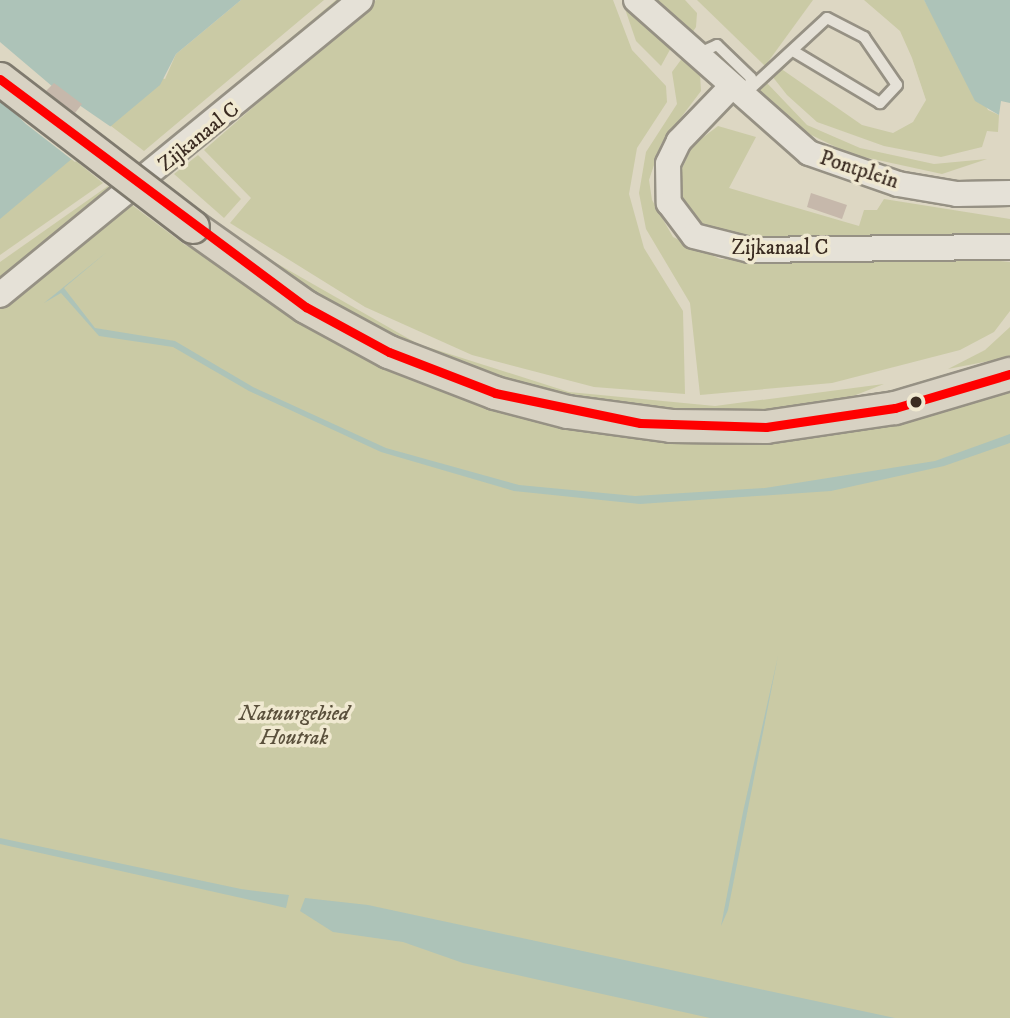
<!DOCTYPE html>
<style>
body{margin:0}
#map{position:relative;width:1010px;height:1018px;overflow:hidden;background:#ddd7c3;font-family:"IM FELL DW Pica",serif}
div>[style]{position:absolute}
.green>*{inset:0;background:#cacaa5}
.water>*{inset:0;background:#adc3b8}
.pier>*{inset:0;background:#ddd7c3}
.building>*{inset:0;background:#c6b8ab}
.roads{filter:drop-shadow(2px 0 #969184) drop-shadow(-2px 0 #969184) drop-shadow(0 2px #969184) drop-shadow(0 -2px #969184)}
.service>*{height:10px;margin:-5px;padding:0 5px;transform-origin:5px;border-radius:5px;background:#e5e1d7}
.tertiary>*{height:24px;margin:-12px;padding:0 12px;transform-origin:12px;border-radius:12px;background:#e5e1d7}
.primary>*{height:32px;margin:-16px;padding:0 16px;transform-origin:16px;border-radius:16px;background:#d8d2c3}
.bridges{filter:drop-shadow(2px 0 #7f7a6e) drop-shadow(-2px 0 #7f7a6e) drop-shadow(0 2px #7f7a6e) drop-shadow(0 -2px #7f7a6e)}
.primary-bridge>*{height:32px;margin:-16px;padding:0 16px;transform-origin:16px;border-radius:16px;background:#d8d2c3}
.bus-1>*{height:9px;margin:-4.5px;padding:0 4.5px;transform-origin:4.5px;border-radius:4.5px;background:#f00}
.dots>*{width:19px;height:19px;translate:-50% -50%;box-sizing:border-box;border:4px solid #f0e9d1;border-radius:50%}
span{translate:-50% -50%;white-space:nowrap;text-align:center;line-height:1.15;-webkit-text-stroke:7px #f0e9d1;paint-order:stroke}
.street-label{font-size:21px;color:#3a2b21}
.park-label{font-size:21px;color:#5a503c;font-style:italic}
</style>
<div id="map">
<div class="green">
<i style="clip-path:polygon(241px 0,324px 0,144px 151px,0 42px,0 36px,165px 79px,176px 54px)"></i>
<i style="clip-path:polygon(336px 0,347px 0,156px 160px,150px 156px)"></i>
<i style="clip-path:polygon(376px 0,613px 0,632px 50px,666px 86px,667px 102px,637px 148px,629px 194px,644px 248px,683px 311px,685px 394px,594px 387px,472px 355px,365px 307px,230px 223px,251px 198px,204px 150px)"></i>
<i style="clip-path:polygon(622px 0,672px 46px,661px 66px,636px 41px)"></i>
<i style="clip-path:polygon(649px 0,685px 0,697px 13px,696px 27px,692px 33px)"></i>
<i style="clip-path:polygon(697px 0,813px 0,765px 66px)"></i>
<i style="clip-path:polygon(864px 0,924px 0,988px 110px,999px 115px,998px 132px,987px 131px,982px 147px,941px 157px,884px 146px,817px 122px,787px 95px,772px 76px,780px 68px,862px 125px,893px 133px,913px 122px,926px 100px,912px 58px,900px 31px)"></i>
<i style="clip-path:polygon(683px 57px,700px 73px,701px 91px,661px 144px,649px 180px,652px 200px,673px 237px,720px 259px,952px 256px,1010px 262px,1010px 311px,994px 332px,960px 350px,832px 383px,700px 395px,690px 303px,646px 229px,639px 193px,646px 152px,677px 104px,672px 72px)"></i>
<i style="clip-path:polygon(766px 82px,807px 125px,860px 148px,934px 164px,987px 159px,942px 174px,850px 154px,795px 127px,754px 93px)"></i>
<i style="clip-path:polygon(0 99px,103px 183px,0 255px)"></i>
<i style="clip-path:polygon(718px 126px,756px 137px,729px 188px,859px 226px,864px 210px,877px 210px,884px 199px,1010px 219px,1010px 236px,755px 240px,703px 227px,683px 203px,680px 173px,693px 145px)"></i>
<i style="clip-path:polygon(198px 155px,241px 199px,224px 218px,174px 174px)"></i>
<i style="clip-path:polygon(108px 186px,114px 192px,0 285px,0 262px)"></i>
<i style="clip-path:polygon(132px 205px,185px 245px,431px 381px,822px 434px,883px 425px,1010px 388px,1010px 1018px,0 1018px,0 306px)"></i>
<i style="clip-path:polygon(241px 243px,418px 344px,569px 392px,715px 406px,884px 384px,825px 407px,670px 416px,485px 380px,328px 308px)"></i>
<i style="clip-path:polygon(1010px 327px,1010px 357px,948px 369px,985px 350px)"></i>
</div>
<div class="water">
<i style="clip-path:polygon(0 0,241px 0,176px 54px,160px 85px,0 219px)"></i>
<i style="clip-path:polygon(924px 0,1010px 0,1010px 103px,1001px 101px,999px 115px,975px 101px)"></i>
<i style="clip-path:polygon(108px 251px,64px 288px,95px 328px,175px 341px,253px 387px,386px 448px,519px 485px,635px 496px,765px 488px,935px 461px,1010px 434px,1010px 443px,944px 466px,831px 491px,640px 504px,514px 491px,381px 452px,249px 391px,173px 347px,99px 336px,61px 293px,44px 303px)"></i>
<i style="clip-path:polygon(778px 656px,728px 910px,721px 926px,743px 812px)"></i>
<i style="clip-path:polygon(0 838px,241px 889px,289px 895px,286px 908px,0 844px)"></i>
<i style="clip-path:polygon(305px 898px,368px 905px,895px 1018px,710px 1018px,463px 963px,403px 942px,333px 932px,300px 911px)"></i>
</div>
<div class="pier">
<i style="clip-path:polygon(0 42px,53px 87px,114px 129px,75px 162px,26px 124px,0 99px)"></i>
</div>
<div class="building">
<i style="clip-path:polygon(54px 83px,82px 104px,75px 113px,46px 91px)"></i>
<i style="clip-path:polygon(811px 193px,847px 205px,842px 219px,807px 207px)"></i>
</div>
<div class="roads">
<div class="service">
<i style="left:697px;top:54px;width:22px;rotate:-24deg"></i>
<i style="left:717px;top:45px;width:47px;rotate:44.1deg"></i>
<i style="left:751px;top:78px;width:12px;rotate:99deg"></i>
<i style="left:749px;top:90px;width:106px;rotate:-42.7deg"></i>
<i style="left:827px;top:18px;width:42px;rotate:27.2deg"></i>
<i style="left:864px;top:37px;width:58px;rotate:55.5deg"></i>
<i style="left:897px;top:85px;width:25px;rotate:133deg"></i>
<i style="left:880px;top:103px;width:101px;rotate:-149.1deg"></i>
</div>
<div class="tertiary">
<i style="left:636px;top:0;width:231px;rotate:41.5deg"></i>
<i style="left:809px;top:153px;width:94px;rotate:19.2deg"></i>
<i style="left:898px;top:184px;width:60px;rotate:9.6deg"></i>
<i style="left:957px;top:194px;width:53px;rotate:-1.1deg"></i>
<i style="left:730px;top:88px;width:74px;rotate:133.9deg"></i>
<i style="left:679px;top:141px;width:25px;rotate:116deg"></i>
<i style="left:668px;top:164px;width:39px;rotate:89deg"></i>
<i style="left:669px;top:203px;width:41px;rotate:52.9deg"></i>
<i style="left:694px;top:236px;width:58px;rotate:14deg"></i>
<i style="left:750px;top:250px;width:260px;rotate:-0.7deg"></i>
<i style="left:0;top:295px;width:466px;rotate:-39.3deg"></i>
</div>
<div class="primary">
<i style="left:193px;top:227px;width:138px;rotate:35.3deg"></i>
<i style="left:306px;top:307px;width:94px;rotate:28.5deg"></i>
<i style="left:389px;top:352px;width:114px;rotate:21.1deg"></i>
<i style="left:495px;top:393px;width:75px;rotate:14.6deg"></i>
<i style="left:568px;top:412px;width:104px;rotate:7.7deg"></i>
<i style="left:671px;top:426px;width:95px;rotate:0.6deg"></i>
<i style="left:766px;top:427px;width:130px;rotate:-8.4deg"></i>
<i style="left:895px;top:408px;width:120px;rotate:-16.5deg"></i>
</div>
</div>
<div class="bridges">
<div class="primary-bridge">
<i style="left:0;top:79px;width:243px;rotate:37.5deg"></i>
</div>
</div>
<div class="bus-1">
<i style="left:0;top:79px;width:382px;rotate:36.7deg"></i>
<i style="left:306px;top:307px;width:94px;rotate:28.5deg"></i>
<i style="left:389px;top:352px;width:114px;rotate:21.1deg"></i>
<i style="left:495px;top:393px;width:148px;rotate:11.7deg"></i>
<i style="left:640px;top:423px;width:126px;rotate:1.8deg"></i>
<i style="left:766px;top:427px;width:130px;rotate:-8.4deg"></i>
<i style="left:895px;top:408px;width:120px;rotate:-16.5deg"></i>
</div>
<div class="dots">
<i style="left:916px;top:402px;background:#3a2b21"></i>
</div>
<div class="street-label">
<span style="left:199px;top:137px;rotate:-39deg">Zijkanaal C</span>
<span style="left:859px;top:170px;rotate:18deg">Pontplein</span>
<span style="left:780px;top:248px">Zijkanaal C</span>
</div>
<div class="park-label">
<span style="left:294px;top:726px">Natuurgebied<br>Houtrak</span>
</div>
</div>
